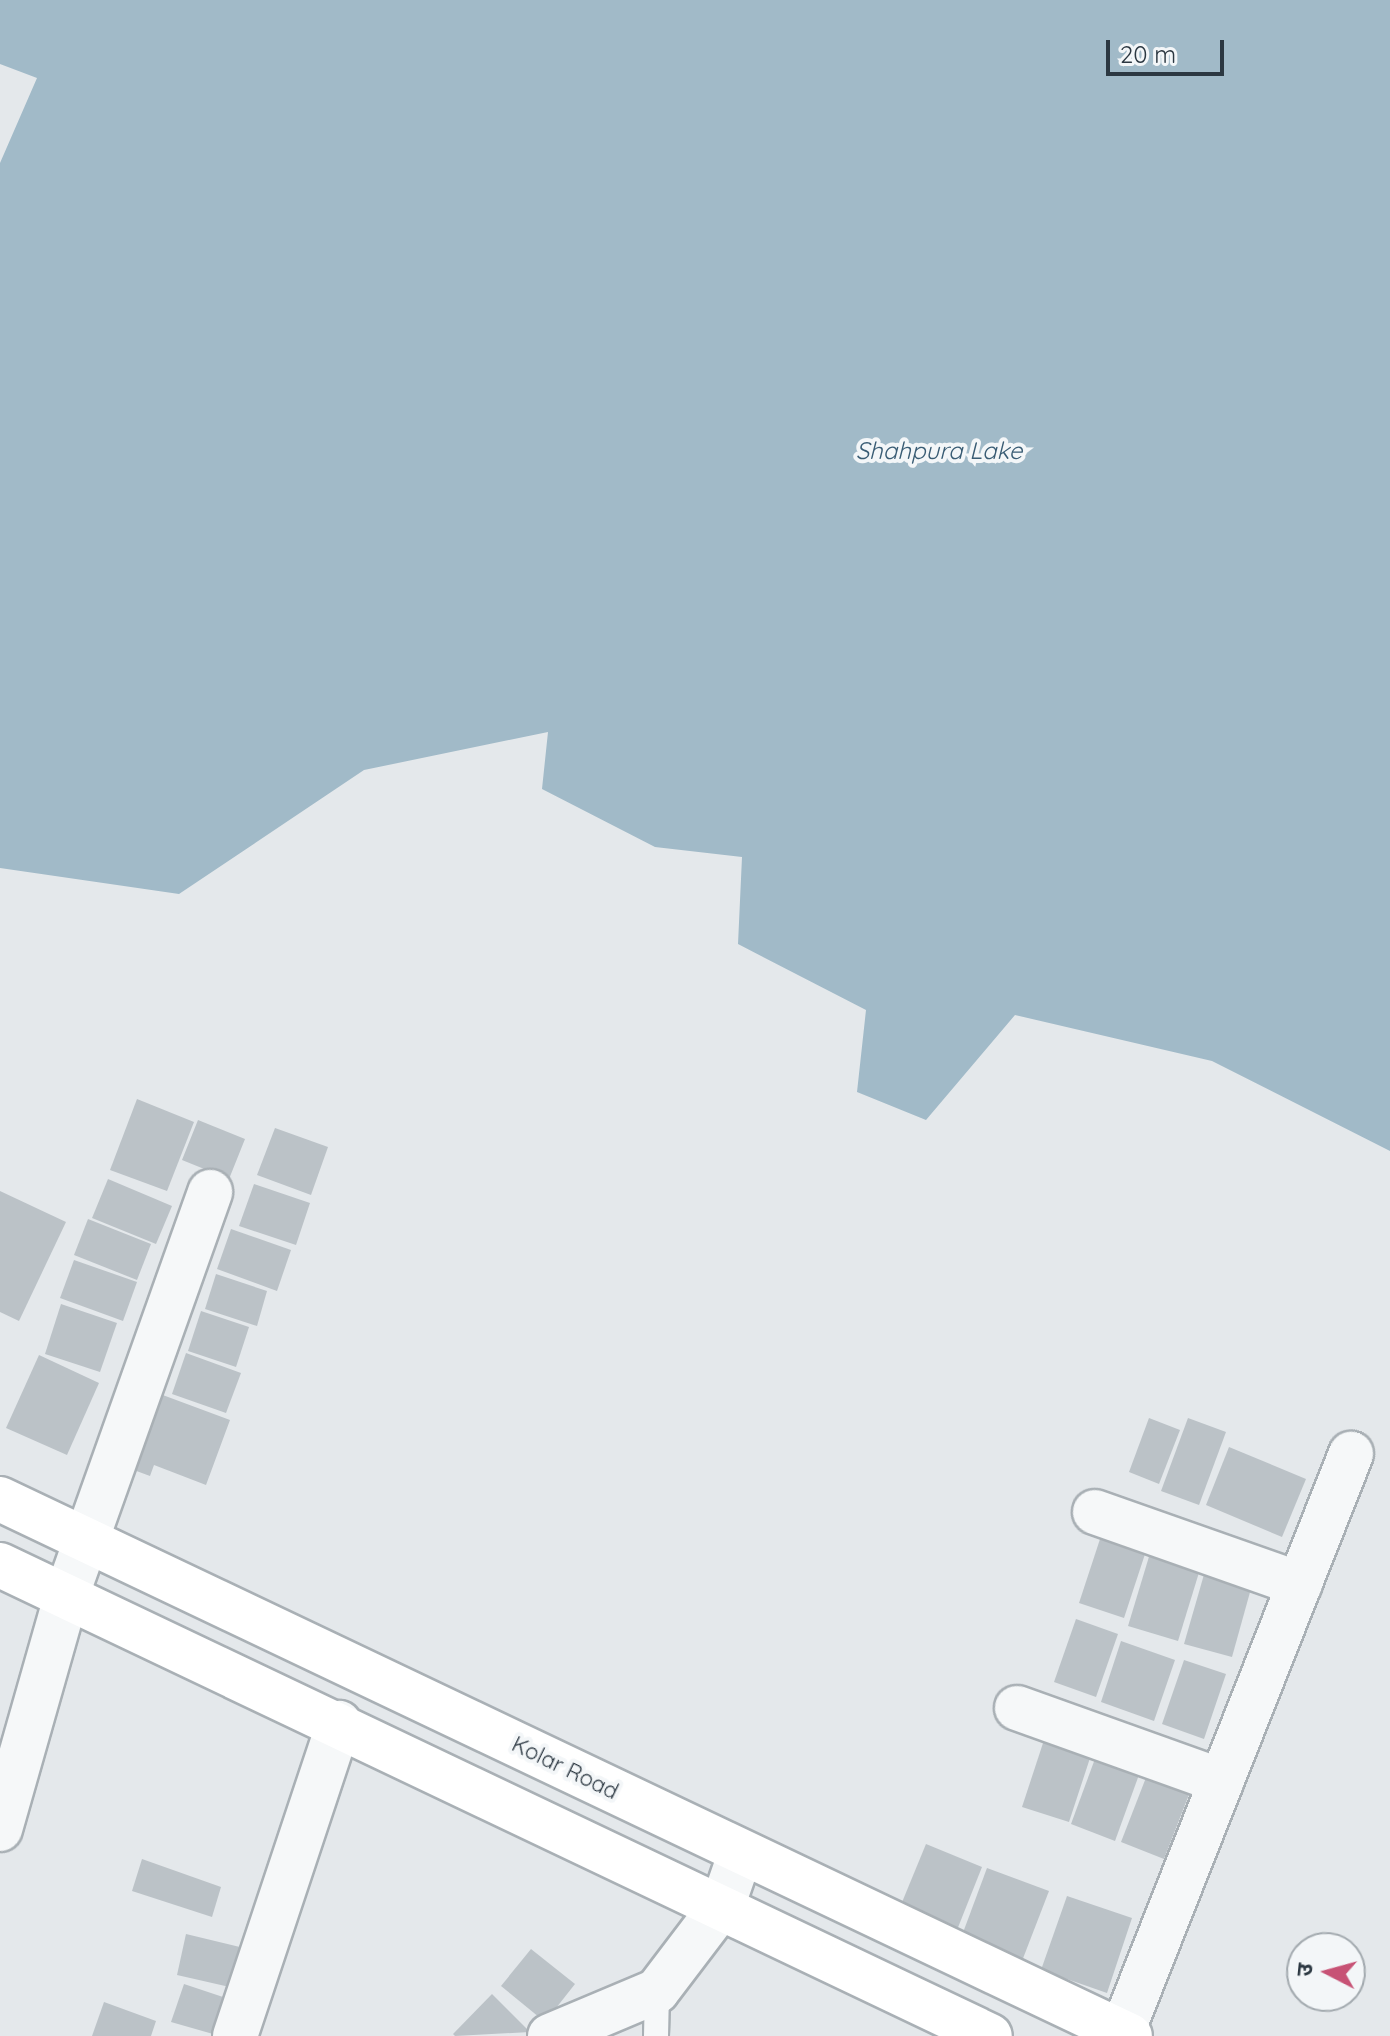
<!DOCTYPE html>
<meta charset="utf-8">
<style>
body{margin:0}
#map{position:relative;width:1390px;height:2036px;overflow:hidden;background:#e4e8eb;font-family:Quicksand,"Noto Sans Devanagari",sans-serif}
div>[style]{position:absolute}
.water>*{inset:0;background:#a1bac8}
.building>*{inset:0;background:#bbc2c7}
.roads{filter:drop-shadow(2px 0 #a9b0b5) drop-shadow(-2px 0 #a9b0b5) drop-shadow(0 2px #a9b0b5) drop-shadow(0 -2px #a9b0b5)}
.lane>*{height:24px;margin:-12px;padding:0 12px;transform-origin:12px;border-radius:12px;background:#f6f8f9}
.street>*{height:44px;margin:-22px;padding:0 22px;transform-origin:22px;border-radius:22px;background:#f6f8f9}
.secondary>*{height:44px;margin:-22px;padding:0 22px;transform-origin:22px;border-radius:22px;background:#fff}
span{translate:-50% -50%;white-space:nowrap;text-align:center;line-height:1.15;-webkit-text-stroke:8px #f3f6f8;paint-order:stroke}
.street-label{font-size:22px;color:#2c3842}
.water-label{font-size:24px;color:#395c74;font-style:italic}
.north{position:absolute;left:1286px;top:1932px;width:80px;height:80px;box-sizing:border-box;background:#f3f6f8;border:2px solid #a3aaaf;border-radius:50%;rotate:276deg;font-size:22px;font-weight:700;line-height:32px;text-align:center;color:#2c3842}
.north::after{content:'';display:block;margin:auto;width:28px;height:36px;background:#c75275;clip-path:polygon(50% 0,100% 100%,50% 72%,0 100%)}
.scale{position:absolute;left:1106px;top:40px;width:118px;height:36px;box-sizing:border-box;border:4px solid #2c3842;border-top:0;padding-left:10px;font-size:24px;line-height:28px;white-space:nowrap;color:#2c3842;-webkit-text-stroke:6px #f3f6f8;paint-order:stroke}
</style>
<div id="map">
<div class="water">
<i style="clip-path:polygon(0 0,1390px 0,1390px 1151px,1212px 1061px,1015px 1015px,926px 1120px,857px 1092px,866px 1010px,738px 944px,742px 857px,655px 847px,542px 789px,548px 732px,364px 770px,179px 894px,0 868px,0 163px,37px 78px,0 64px)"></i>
</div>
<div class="building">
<i style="clip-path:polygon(137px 1099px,194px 1122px,167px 1191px,110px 1170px)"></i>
<i style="clip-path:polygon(198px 1120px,245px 1139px,229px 1179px,182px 1160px)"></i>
<i style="clip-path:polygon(275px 1128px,328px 1147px,311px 1195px,257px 1175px)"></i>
<i style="clip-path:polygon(108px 1179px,172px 1206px,156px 1244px,92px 1218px)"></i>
<i style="clip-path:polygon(254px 1184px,310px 1203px,296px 1245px,239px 1226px)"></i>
<i style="clip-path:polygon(0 1191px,66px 1222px,19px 1321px,0 1312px)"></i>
<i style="clip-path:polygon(88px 1219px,151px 1244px,137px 1280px,74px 1255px)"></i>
<i style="clip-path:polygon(231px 1229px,291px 1250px,277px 1291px,217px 1269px)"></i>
<i style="clip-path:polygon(74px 1260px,137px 1282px,123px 1321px,60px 1298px)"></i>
<i style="clip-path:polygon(216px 1274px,267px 1291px,257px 1326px,205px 1309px)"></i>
<i style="clip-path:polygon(61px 1304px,117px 1323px,100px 1372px,45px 1354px)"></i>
<i style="clip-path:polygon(201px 1311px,249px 1327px,236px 1367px,188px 1351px)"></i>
<i style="clip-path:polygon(186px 1353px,241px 1373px,226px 1413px,172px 1394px)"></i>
<i style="clip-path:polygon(39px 1355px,99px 1383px,67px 1455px,6px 1428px)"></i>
<i style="clip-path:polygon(160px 1394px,230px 1420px,206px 1485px,154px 1465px,150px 1476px,131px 1469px)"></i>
<i style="clip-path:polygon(1149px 1418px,1180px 1430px,1159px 1484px,1129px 1472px)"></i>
<i style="clip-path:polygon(1188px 1418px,1226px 1432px,1199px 1505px,1161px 1491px)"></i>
<i style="clip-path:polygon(1229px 1447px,1306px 1479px,1282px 1537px,1206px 1505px)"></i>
<i style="clip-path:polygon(1102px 1533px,1147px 1548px,1124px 1618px,1079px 1603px)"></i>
<i style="clip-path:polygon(1151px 1550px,1201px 1566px,1178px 1641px,1128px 1626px)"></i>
<i style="clip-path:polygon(1205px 1571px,1252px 1585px,1232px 1657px,1184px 1644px)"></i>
<i style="clip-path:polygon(1076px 1619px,1118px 1634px,1096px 1697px,1054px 1682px)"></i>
<i style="clip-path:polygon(1121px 1641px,1175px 1660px,1154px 1721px,1101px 1702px)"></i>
<i style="clip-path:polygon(1184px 1660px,1226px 1674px,1204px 1739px,1162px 1724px)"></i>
<i style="clip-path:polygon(1045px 1737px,1092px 1752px,1069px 1822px,1022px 1807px)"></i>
<i style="clip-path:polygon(1096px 1756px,1140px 1772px,1115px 1841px,1071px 1824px)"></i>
<i style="clip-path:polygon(1147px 1775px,1190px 1792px,1164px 1859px,1121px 1842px)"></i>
<i style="clip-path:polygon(926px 1844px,982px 1867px,955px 1935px,898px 1912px)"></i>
<i style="clip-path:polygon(142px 1859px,221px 1887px,212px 1917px,132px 1891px)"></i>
<i style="clip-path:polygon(987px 1868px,1049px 1891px,1022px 1961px,961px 1938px)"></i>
<i style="clip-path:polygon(1067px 1896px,1132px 1918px,1107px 1993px,1041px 1970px)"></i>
<i style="clip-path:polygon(186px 1934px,244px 1948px,234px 1988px,177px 1975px)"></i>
<i style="clip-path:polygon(531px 1949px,575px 1984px,545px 2022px,501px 1986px)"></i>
<i style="clip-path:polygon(184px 1984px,232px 2000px,220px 2036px,171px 2022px)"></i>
<i style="clip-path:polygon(492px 1994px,530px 2032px,455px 2036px,453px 2034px)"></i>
<i style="clip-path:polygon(104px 2002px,156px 2021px,151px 2036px,92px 2036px)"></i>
</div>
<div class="roads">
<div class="lane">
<i style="left:656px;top:2036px;width:45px;rotate:-88.7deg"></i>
</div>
<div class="street">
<i style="left:1095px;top:1512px;width:217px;rotate:19.4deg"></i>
<i style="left:1017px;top:1708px;width:217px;rotate:19.7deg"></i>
<i style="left:0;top:1829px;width:241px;rotate:-74.1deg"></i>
<i style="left:66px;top:1597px;width:430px;rotate:-70.4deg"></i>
<i style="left:1122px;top:2032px;width:622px;rotate:-68.39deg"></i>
<i style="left:235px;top:2036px;width:330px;rotate:-71.6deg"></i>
<i style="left:550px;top:2036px;width:116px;rotate:-22.8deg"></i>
<i style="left:657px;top:1991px;width:109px;rotate:-52.8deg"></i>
<i style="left:723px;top:1904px;width:55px;rotate:-70.9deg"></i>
</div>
<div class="secondary">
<i style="left:0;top:1499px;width:1251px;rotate:25.42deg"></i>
<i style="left:0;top:1565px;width:1096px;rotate:25.44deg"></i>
</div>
</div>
<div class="street-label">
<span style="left:565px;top:1768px;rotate:26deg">Kolar Road</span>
</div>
<div class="water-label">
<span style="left:939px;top:451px">Shahpura Lake</span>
</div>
<div class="north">उ</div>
<div class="scale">20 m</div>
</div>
